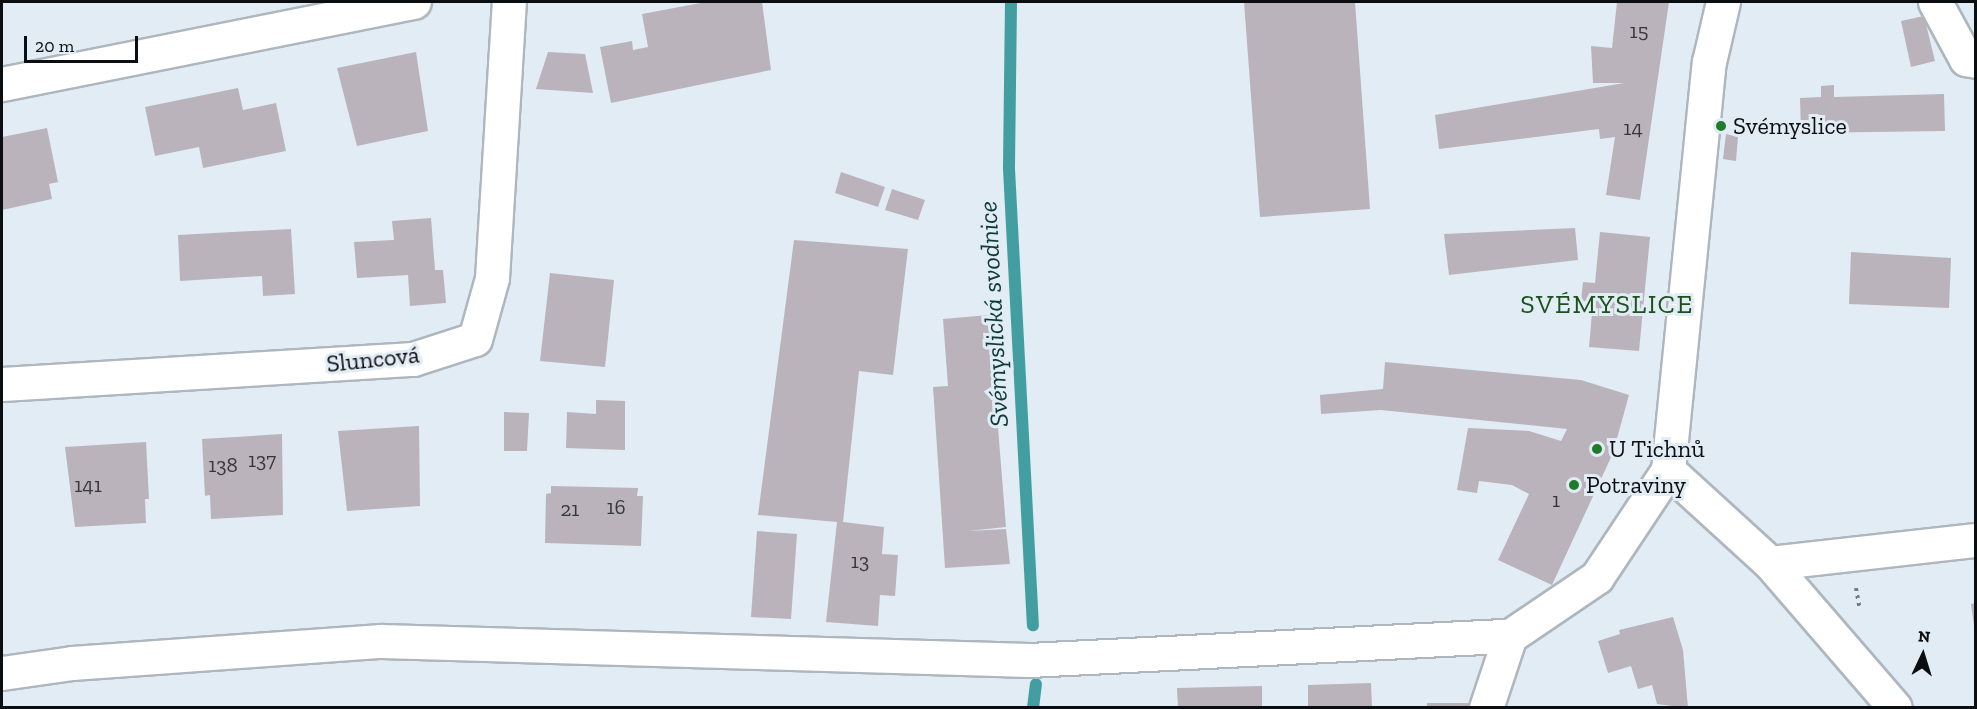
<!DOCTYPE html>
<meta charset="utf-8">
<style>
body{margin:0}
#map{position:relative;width:1977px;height:709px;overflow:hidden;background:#e2ecf4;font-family:"Zilla Slab",serif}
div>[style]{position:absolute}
.stream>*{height:12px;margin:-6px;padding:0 6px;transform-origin:6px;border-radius:6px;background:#429ea0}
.building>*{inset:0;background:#bab3bc}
.path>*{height:4px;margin-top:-2px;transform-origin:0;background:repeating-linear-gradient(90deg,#767d82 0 3px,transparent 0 7.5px)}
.roads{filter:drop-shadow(2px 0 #aeb6be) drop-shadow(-2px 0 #aeb6be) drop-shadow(0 2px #aeb6be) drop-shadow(0 -2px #aeb6be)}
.minor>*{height:33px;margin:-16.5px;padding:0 16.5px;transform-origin:16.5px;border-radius:16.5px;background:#fff}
.dots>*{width:16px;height:16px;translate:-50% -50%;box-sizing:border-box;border:3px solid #e2ecf4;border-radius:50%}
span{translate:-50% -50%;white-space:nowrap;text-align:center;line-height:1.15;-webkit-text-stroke:6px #e2ecf4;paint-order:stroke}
.number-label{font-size:21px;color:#37373b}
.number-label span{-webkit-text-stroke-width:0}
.poi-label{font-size:24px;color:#0b0e10}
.left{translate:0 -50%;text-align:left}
.street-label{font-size:24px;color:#0b0e10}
.water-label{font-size:26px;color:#0e3a3a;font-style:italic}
.quarter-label{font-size:27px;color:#1a511e;letter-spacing:1.5px}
.frame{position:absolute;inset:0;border:3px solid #0b0e10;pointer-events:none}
.north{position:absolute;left:1893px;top:625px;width:60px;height:60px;-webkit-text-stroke:4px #e2ecf4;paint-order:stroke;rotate:4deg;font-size:16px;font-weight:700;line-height:24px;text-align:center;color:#0b0e10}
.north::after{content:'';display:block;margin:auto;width:21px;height:27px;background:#0b0e10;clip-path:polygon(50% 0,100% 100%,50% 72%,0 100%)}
.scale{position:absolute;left:24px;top:36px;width:114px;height:27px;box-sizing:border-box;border:3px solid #0b0e10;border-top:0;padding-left:8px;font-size:18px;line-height:21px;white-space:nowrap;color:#0b0e10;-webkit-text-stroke:4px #e2ecf4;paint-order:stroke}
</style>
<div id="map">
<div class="stream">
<i style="left:1011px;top:2px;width:167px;rotate:90.7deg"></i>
<i style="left:1009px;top:169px;width:457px;rotate:87deg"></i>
<i style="left:1033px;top:708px;width:24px;rotate:-83deg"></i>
</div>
<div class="building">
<i style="clip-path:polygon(706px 2px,762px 2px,771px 70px,611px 103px,600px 47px,632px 41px,633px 50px,648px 47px,642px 14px)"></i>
<i style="clip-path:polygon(1244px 2px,1355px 2px,1370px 209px,1260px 217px)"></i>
<i style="clip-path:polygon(1617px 2px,1669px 2px,1640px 200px,1606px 195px,1615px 137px,1600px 139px,1599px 129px,1439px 149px,1435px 115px,1624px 83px,1593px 83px,1591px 46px,1612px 48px)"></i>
<i style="clip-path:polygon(1924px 16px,1935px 61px,1911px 67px,1901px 21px)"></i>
<i style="clip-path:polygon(416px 52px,428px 131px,357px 146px,337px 68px)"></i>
<i style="clip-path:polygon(548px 52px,585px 54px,593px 93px,536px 89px)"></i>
<i style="clip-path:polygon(1834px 85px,1834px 97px,1944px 94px,1945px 131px,1801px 133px,1800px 98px,1821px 97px,1821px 86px)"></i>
<i style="clip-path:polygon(238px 88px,243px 110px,276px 103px,286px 151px,203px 168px,199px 147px,155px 156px,145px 107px)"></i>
<i style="clip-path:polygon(47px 128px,58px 182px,49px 184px,52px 199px,2px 210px,2px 137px)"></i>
<i style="clip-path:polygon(1726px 134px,1738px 137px,1736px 161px,1723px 159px)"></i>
<i style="clip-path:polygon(841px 172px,885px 187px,878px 207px,835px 193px)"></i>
<i style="clip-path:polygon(892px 189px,925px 200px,918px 220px,885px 210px)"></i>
<i style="clip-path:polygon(431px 218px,435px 270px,443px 270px,446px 303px,410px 306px,408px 275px,357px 278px,354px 242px,394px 240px,392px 221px)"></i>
<i style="clip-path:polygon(1575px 228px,1578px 260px,1449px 275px,1444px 234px)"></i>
<i style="clip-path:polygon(291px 229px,295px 294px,263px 296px,262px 276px,180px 281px,178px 235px)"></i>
<i style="clip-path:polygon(1600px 232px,1650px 237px,1639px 351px,1589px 347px,1593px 302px,1581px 301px,1583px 282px,1595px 283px)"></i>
<i style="clip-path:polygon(794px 240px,908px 249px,893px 375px,859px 371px,843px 522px,884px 527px,882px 554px,898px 555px,895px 596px,880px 595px,878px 626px,826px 622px,837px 522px,758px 515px)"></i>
<i style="clip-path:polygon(1851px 252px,1951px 258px,1949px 308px,1849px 304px)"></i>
<i style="clip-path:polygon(550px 273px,614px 280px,605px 367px,540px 361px)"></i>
<i style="clip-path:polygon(989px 315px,1006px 527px,968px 531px,1006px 529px,1010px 564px,945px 568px,933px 387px,948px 386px,943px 319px)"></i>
<i style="clip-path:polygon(1385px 362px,1581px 380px,1629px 395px,1613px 453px,1552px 585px,1498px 560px,1529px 494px,1512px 485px,1479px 481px,1477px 493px,1457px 490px,1468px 428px,1529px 431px,1561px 441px,1567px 429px,1381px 410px,1321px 414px,1320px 395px,1383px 389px)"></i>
<i style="clip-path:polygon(596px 400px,625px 401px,625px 450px,566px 448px,567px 412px,596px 414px)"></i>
<i style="clip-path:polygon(504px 412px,529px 413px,527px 451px,504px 451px)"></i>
<i style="clip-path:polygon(419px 426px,420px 506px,347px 511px,338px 431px)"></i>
<i style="clip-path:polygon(282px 434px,283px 515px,211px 519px,210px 495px,205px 496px,202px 439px)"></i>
<i style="clip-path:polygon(146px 442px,149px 499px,145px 499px,146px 523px,75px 527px,65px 447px)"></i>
<i style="clip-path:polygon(551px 486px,638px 488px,637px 496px,643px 496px,641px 546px,545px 543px,546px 494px,551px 493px)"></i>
<i style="clip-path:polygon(757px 531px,797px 534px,791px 619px,751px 617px)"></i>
<i style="clip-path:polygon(1976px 603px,1976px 626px,1974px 626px,1971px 604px)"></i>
<i style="clip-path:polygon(1673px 617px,1683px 650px,1688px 708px,1657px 704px,1652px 685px,1638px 689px,1631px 666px,1608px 673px,1598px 641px,1620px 634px,1619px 630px)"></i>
<i style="clip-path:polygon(1371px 683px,1372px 708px,1308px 708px,1308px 685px)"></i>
<i style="clip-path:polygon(1262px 686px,1262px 708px,1178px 708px,1177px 688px)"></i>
<i style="clip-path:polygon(1427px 703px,1473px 703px,1471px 708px,1427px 708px)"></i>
</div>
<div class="path">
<i style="left:1856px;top:588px;width:22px;rotate:80deg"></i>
</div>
<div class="roads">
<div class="minor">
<i style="left:1935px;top:2px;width:65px;rotate:61.5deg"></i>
<i style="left:1966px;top:59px;width:10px;rotate:11deg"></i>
<i style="left:2px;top:84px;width:420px;rotate:-11.3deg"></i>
<i style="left:2px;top:384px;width:412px;rotate:-3.5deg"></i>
<i style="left:413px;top:359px;width:65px;rotate:-17.9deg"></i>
<i style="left:475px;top:339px;width:63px;rotate:-74.4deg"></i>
<i style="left:492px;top:278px;width:277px;rotate:-86.5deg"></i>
<i style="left:1668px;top:470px;width:138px;rotate:42.4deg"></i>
<i style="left:1770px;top:563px;width:191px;rotate:49.2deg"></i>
<i style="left:1770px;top:563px;width:207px;rotate:-6.4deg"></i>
<i style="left:2px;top:673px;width:71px;rotate:-8.1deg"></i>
<i style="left:72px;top:663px;width:310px;rotate:-4.1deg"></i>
<i style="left:381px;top:641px;width:648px;rotate:1.68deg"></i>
<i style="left:1029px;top:660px;width:482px;rotate:-2.9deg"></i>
<i style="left:1510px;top:636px;width:105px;rotate:-34.1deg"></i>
<i style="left:1597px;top:577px;width:128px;rotate:-56.4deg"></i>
<i style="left:1668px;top:470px;width:410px;rotate:-84.3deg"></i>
<i style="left:1709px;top:62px;width:62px;rotate:-76.9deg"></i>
<i style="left:1486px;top:708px;width:76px;rotate:-71.6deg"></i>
</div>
</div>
<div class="dots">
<i style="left:1721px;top:126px;background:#1f7b2a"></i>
<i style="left:1597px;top:449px;background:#1f7b2a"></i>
<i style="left:1574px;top:485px;background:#1f7b2a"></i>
</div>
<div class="number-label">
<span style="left:1639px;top:31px">15</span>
<span style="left:1633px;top:128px">14</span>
<span style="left:262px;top:460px">137</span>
<span style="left:223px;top:465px">138</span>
<span style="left:88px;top:485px">141</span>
<span style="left:1556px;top:500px">1</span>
<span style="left:616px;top:507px">16</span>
<span style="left:570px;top:509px">21</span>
<span style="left:860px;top:561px">13</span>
</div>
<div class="poi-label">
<span class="left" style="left:1733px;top:126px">Svémyslice</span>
<span class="left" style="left:1609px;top:449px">U Tichnů</span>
<span class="left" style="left:1586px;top:485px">Potraviny</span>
</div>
<div class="street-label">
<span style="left:373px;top:359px;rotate:-6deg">Sluncová</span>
</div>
<div class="water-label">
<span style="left:994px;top:314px;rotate:-93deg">Svémyslická svodnice</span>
</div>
<div class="quarter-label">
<span style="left:1607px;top:305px">SVÉMYSLICE</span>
</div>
<div class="frame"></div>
<div class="north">N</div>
<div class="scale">20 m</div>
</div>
